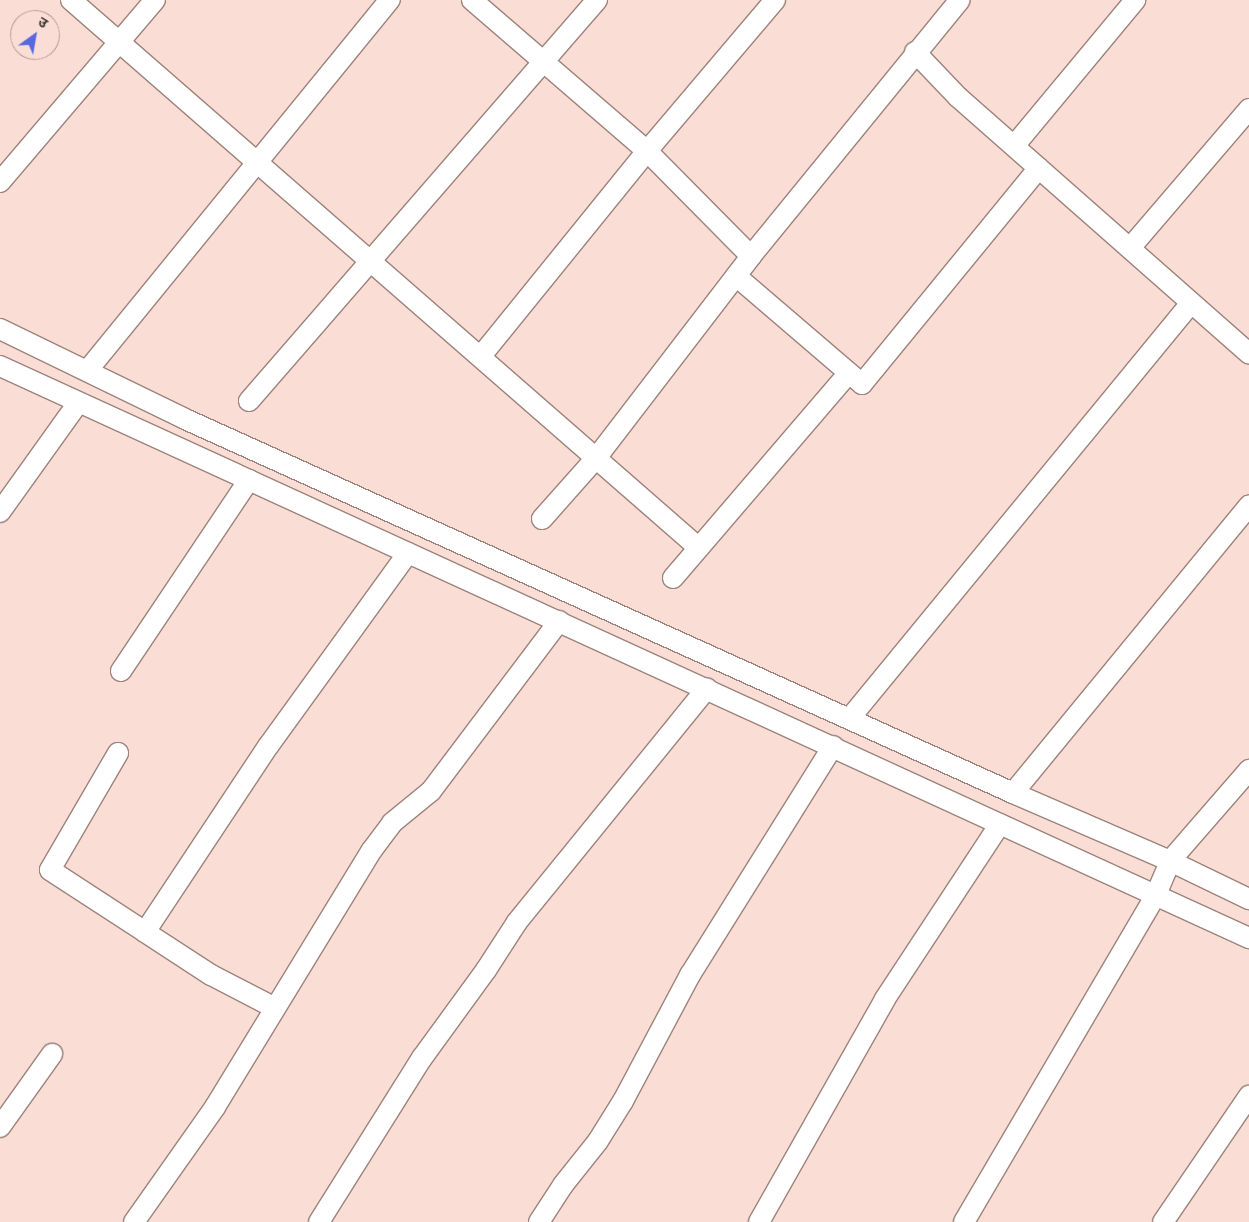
<!DOCTYPE html>
<meta charset="utf-8">
<style>
body{margin:0}
#map{position:relative;width:1249px;height:1222px;overflow:hidden;background:#faded6;font-family:Signika,"Noto Sans Devanagari",sans-serif}
div>[style]{position:absolute}
.roads{filter:drop-shadow(1px 0 #9d837b) drop-shadow(-1px 0 #9d837b) drop-shadow(0 1px #9d837b) drop-shadow(0 -1px #9d837b)}
.street>*{height:20px;margin:-10px;padding:0 10px;transform-origin:10px;border-radius:10px;background:#fff}
span{translate:-50% -50%;white-space:nowrap;text-align:center;line-height:1.15;-webkit-text-stroke:5px #faded6;paint-order:stroke}
.north{position:absolute;left:10px;top:10px;width:50px;height:50px;box-sizing:border-box;background:#faded6;border:1px solid #b09a94;border-radius:50%;rotate:32deg;font-size:14px;font-weight:700;line-height:20px;text-align:center;color:#403532}
.north::after{content:'';display:block;margin:auto;width:18px;height:22px;background:#5869e0;clip-path:polygon(50% 0,100% 100%,50% 72%,0 100%)}
</style>
<div id="map">
<div class="roads">
<div class="street">
<i style="left:71px;top:0;width:833px;rotate:41.11deg"></i>
<i style="left:472px;top:0;width:231px;rotate:40.8deg"></i>
<i style="left:647px;top:151px;width:148px;rotate:45.3deg"></i>
<i style="left:915px;top:52px;width:62px;rotate:46.3deg"></i>
<i style="left:958px;top:97px;width:388px;rotate:41.4deg"></i>
<i style="left:1014px;top:146px;width:190px;rotate:-50.3deg"></i>
<i style="left:0;top:182px;width:239px;rotate:-49.6deg"></i>
<i style="left:1130px;top:248px;width:183px;rotate:-49.4deg"></i>
<i style="left:736px;top:276px;width:166px;rotate:40.6deg"></i>
<i style="left:862px;top:384px;width:279px;rotate:-50.7deg"></i>
<i style="left:0;top:329px;width:206px;rotate:25.9deg"></i>
<i style="left:185px;top:419px;width:909px;rotate:24.31deg"></i>
<i style="left:1013px;top:793px;width:171px;rotate:23.4deg"></i>
<i style="left:1170px;top:861px;width:88px;rotate:25.7deg"></i>
<i style="left:481px;top:356px;width:264px;rotate:-51deg"></i>
<i style="left:647px;top:151px;width:198px;rotate:-49.7deg"></i>
<i style="left:0;top:366px;width:1374px;rotate:24.61deg"></i>
<i style="left:87px;top:371px;width:479px;rotate:-50.8deg"></i>
<i style="left:249px;top:401px;width:531px;rotate:-49.05deg"></i>
<i style="left:0;top:512px;width:134px;rotate:-54.4deg"></i>
<i style="left:542px;top:519px;width:83px;rotate:-48.4deg"></i>
<i style="left:597px;top:457px;width:253px;rotate:-52.5deg"></i>
<i style="left:751px;top:256px;width:330px;rotate:-50.8deg"></i>
<i style="left:673px;top:578px;width:270px;rotate:-49.4deg"></i>
<i style="left:121px;top:671px;width:230px;rotate:-56.2deg"></i>
<i style="left:850px;top:718px;width:537px;rotate:-50.59deg"></i>
<i style="left:118px;top:753px;width:135px;rotate:120.2deg"></i>
<i style="left:50px;top:870px;width:113px;rotate:33.1deg"></i>
<i style="left:1013px;top:793px;width:372px;rotate:-50.6deg"></i>
<i style="left:275px;top:1008px;width:72px;rotate:-152.7deg"></i>
<i style="left:211px;top:975px;width:79px;rotate:-146.9deg"></i>
<i style="left:145px;top:932px;width:224px;rotate:-56.5deg"></i>
<i style="left:269px;top:745px;width:237px;rotate:-54.1deg"></i>
<i style="left:0;top:1127px;width:90px;rotate:-54.5deg"></i>
<i style="left:134px;top:1222px;width:141px;rotate:-54.8deg"></i>
<i style="left:215px;top:1107px;width:301px;rotate:-58.6deg"></i>
<i style="left:372px;top:850px;width:34px;rotate:-53deg"></i>
<i style="left:392px;top:823px;width:50px;rotate:-39.4deg"></i>
<i style="left:431px;top:791px;width:213px;rotate:-53deg"></i>
<i style="left:319px;top:1222px;width:194px;rotate:-57.9deg"></i>
<i style="left:422px;top:1058px;width:109px;rotate:-54deg"></i>
<i style="left:486px;top:970px;width:57px;rotate:-57.1deg"></i>
<i style="left:517px;top:922px;width:301px;rotate:-50.9deg"></i>
<i style="left:539px;top:1222px;width:44px;rotate:-57deg"></i>
<i style="left:563px;top:1185px;width:56px;rotate:-51.5deg"></i>
<i style="left:598px;top:1141px;width:47px;rotate:-58deg"></i>
<i style="left:623px;top:1101px;width:143px;rotate:-62deg"></i>
<i style="left:690px;top:975px;width:270px;rotate:-58deg"></i>
<i style="left:759px;top:1222px;width:256px;rotate:-60.5deg"></i>
<i style="left:885px;top:999px;width:209px;rotate:-56.7deg"></i>
<i style="left:964px;top:1222px;width:377px;rotate:-59.6deg"></i>
<i style="left:1155px;top:897px;width:39px;rotate:-67deg"></i>
<i style="left:1170px;top:861px;width:121px;rotate:-49deg"></i>
<i style="left:1163px;top:1222px;width:153px;rotate:-55.7deg"></i>
</div>
</div>
<div class="north">उ</div>
</div>
